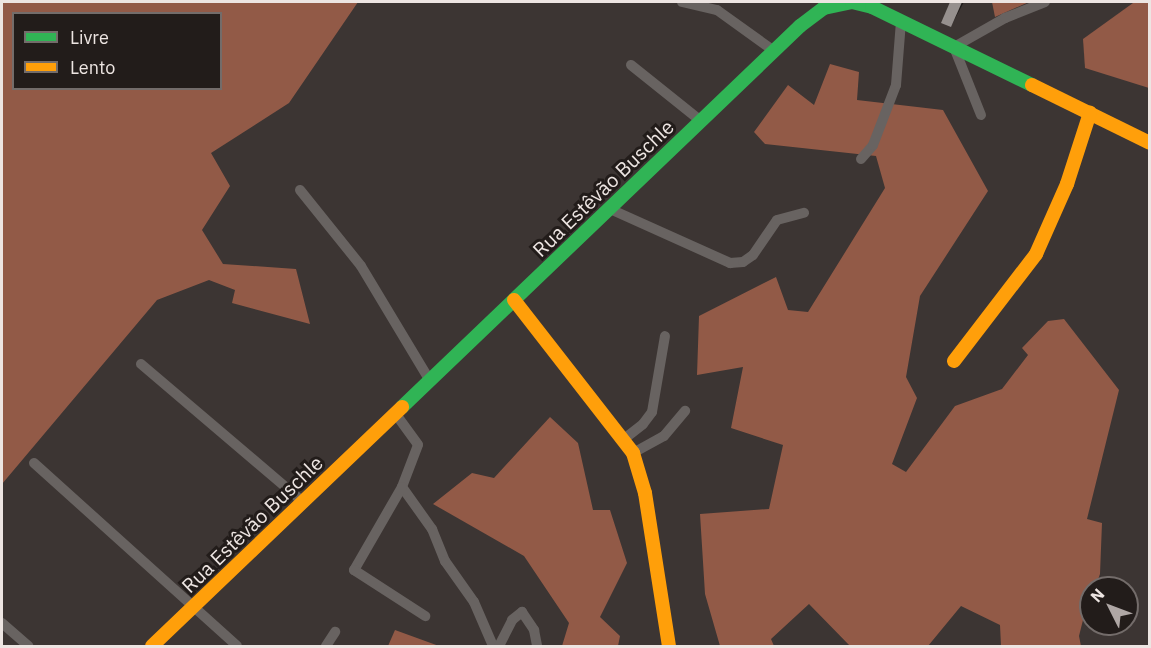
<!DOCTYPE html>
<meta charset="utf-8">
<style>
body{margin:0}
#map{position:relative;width:1151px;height:648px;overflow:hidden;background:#3c3533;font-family:"IBM Plex Sans",sans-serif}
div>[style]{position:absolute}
.forest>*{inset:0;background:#925a47}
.shadow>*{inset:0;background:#0007}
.building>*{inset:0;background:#96908e}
.street>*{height:10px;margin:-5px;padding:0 5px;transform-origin:5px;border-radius:5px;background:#686361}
.fast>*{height:14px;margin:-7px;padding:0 7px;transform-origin:7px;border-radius:7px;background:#30b455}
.slow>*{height:14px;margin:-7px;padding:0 7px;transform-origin:7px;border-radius:7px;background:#ff9f0a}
span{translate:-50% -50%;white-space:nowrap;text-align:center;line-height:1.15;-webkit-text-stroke:6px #221c1a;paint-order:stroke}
.street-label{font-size:20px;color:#ede5e2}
.frame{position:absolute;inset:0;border:3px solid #ede5e2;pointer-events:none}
.legend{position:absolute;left:12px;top:12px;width:210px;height:78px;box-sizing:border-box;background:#221c1a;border:2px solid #736c6a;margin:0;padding:8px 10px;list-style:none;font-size:18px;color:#ede5e2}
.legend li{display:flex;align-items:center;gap:12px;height:30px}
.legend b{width:30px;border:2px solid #736c6a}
.north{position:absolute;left:1079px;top:576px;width:60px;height:60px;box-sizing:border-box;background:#221c1a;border:2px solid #736c6a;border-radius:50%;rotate:312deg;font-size:16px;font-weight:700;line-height:24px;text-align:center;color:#ede5e2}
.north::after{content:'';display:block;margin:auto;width:21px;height:27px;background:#afa7a5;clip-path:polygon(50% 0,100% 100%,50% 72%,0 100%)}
</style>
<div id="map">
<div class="forest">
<i style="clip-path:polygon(evenodd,2px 2px,358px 2px,289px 103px,211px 153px,230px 186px,202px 230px,223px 264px,296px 269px,310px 324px,232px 303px,235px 290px,209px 280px,157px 300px,2px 484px,2px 2px,14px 14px,220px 14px,220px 88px,14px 88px,14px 14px)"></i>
<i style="clip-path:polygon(992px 2px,1029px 2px,995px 17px)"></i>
<i style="clip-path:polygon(1150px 2px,1149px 88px,1085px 68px,1083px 39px,1133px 3px)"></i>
<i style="clip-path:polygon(830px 64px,859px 72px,857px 100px,943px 110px,988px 191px,920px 296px,906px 377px,917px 398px,892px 464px,906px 472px,955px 406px,1002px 389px,1028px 355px,1022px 348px,1048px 321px,1064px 319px,1119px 390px,1087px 519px,1102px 523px,1100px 574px,1095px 588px,1091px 588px,1079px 636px,1081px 646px,1001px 646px,1000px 625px,961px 606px,928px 646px,850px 646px,809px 604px,771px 639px,774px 646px,720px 646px,705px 594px,700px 514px,769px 509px,783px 445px,731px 428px,743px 367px,697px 375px,699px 316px,776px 277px,788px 310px,808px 312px,885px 188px,876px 156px,765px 144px,754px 132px,788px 85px,814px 105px)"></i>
<i style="clip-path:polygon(550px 417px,578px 443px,593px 510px,610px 510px,627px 563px,600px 617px,620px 636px,618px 646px,562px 646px,569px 623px,524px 556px,433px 504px,472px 473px,494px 478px)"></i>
<i style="clip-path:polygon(395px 630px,439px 646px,388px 646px)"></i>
</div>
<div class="shadow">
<i style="clip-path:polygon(951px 2px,964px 2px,951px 26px,943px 22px)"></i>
</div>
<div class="building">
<i style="clip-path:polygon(950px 2px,962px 2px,951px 27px,941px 23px)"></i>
</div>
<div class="street">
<i style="left:682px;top:2px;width:36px;rotate:13deg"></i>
<i style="left:717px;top:10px;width:70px;rotate:35.7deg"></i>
<i style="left:631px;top:65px;width:90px;rotate:38.7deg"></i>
<i style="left:981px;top:115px;width:73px;rotate:-111.7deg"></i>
<i style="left:954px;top:47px;width:59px;rotate:-29.6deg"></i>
<i style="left:1005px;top:18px;width:43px;rotate:-21.8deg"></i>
<i style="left:861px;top:159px;width:18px;rotate:-49deg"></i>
<i style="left:873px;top:145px;width:64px;rotate:-69deg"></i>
<i style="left:896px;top:85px;width:64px;rotate:-85.5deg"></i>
<i style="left:300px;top:190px;width:97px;rotate:51.2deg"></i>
<i style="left:361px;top:266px;width:134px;rotate:59deg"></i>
<i style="left:610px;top:209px;width:132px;rotate:24.2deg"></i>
<i style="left:730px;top:263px;width:13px;rotate:-4deg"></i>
<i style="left:743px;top:262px;width:12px;rotate:-35deg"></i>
<i style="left:753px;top:255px;width:42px;rotate:-55.6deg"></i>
<i style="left:777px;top:220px;width:28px;rotate:-15deg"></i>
<i style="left:141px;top:364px;width:211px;rotate:40.4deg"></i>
<i style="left:395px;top:413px;width:39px;rotate:54deg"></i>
<i style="left:418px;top:445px;width:45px;rotate:110.9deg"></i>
<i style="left:402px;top:487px;width:52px;rotate:54.5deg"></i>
<i style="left:432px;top:529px;width:35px;rotate:68deg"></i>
<i style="left:445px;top:561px;width:50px;rotate:54.7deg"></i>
<i style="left:474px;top:602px;width:48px;rotate:66.6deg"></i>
<i style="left:624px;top:439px;width:24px;rotate:-38deg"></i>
<i style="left:643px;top:424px;width:15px;rotate:-53deg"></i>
<i style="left:652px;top:412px;width:77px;rotate:-80.3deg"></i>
<i style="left:633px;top:453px;width:35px;rotate:-29deg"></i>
<i style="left:664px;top:436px;width:33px;rotate:-50deg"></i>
<i style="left:34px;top:463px;width:273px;rotate:42deg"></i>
<i style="left:402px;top:487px;width:96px;rotate:120deg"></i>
<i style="left:354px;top:570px;width:85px;rotate:32.9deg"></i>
<i style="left:2px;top:623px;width:35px;rotate:41deg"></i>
<i style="left:326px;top:646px;width:17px;rotate:-57deg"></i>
<i style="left:499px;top:646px;width:29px;rotate:-63deg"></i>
<i style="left:512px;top:620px;width:13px;rotate:-39deg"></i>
<i style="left:522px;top:612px;width:22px;rotate:56deg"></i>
<i style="left:534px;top:630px;width:16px;rotate:79deg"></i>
</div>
<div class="fast">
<i style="left:402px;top:407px;width:551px;rotate:-43.75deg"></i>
<i style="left:800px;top:26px;width:30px;rotate:-37deg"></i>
<i style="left:824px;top:8px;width:29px;rotate:-12deg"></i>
<i style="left:852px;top:2px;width:21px;rotate:14deg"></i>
<i style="left:872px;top:7px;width:178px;rotate:26deg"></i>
</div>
<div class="slow">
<i style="left:1032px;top:85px;width:131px;rotate:26.2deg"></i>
<i style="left:514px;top:300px;width:194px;rotate:52.1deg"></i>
<i style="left:633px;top:453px;width:42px;rotate:73.3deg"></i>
<i style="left:645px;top:493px;width:155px;rotate:81.1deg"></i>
<i style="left:954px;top:361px;width:135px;rotate:-52.5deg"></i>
<i style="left:1036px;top:254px;width:77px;rotate:-66.1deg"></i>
<i style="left:1067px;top:184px;width:75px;rotate:-72.1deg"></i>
<i style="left:152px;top:646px;width:346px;rotate:-43.7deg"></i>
</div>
<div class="street-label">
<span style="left:603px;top:188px;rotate:-44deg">Rua Estêvão Buschle</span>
<span style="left:252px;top:524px;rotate:-44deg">Rua Estêvão Buschle</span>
</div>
<div class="frame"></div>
<ul class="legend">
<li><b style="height:8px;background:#30b455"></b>Livre</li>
<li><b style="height:8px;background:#ff9f0a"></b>Lento</li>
</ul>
<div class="north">N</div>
</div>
